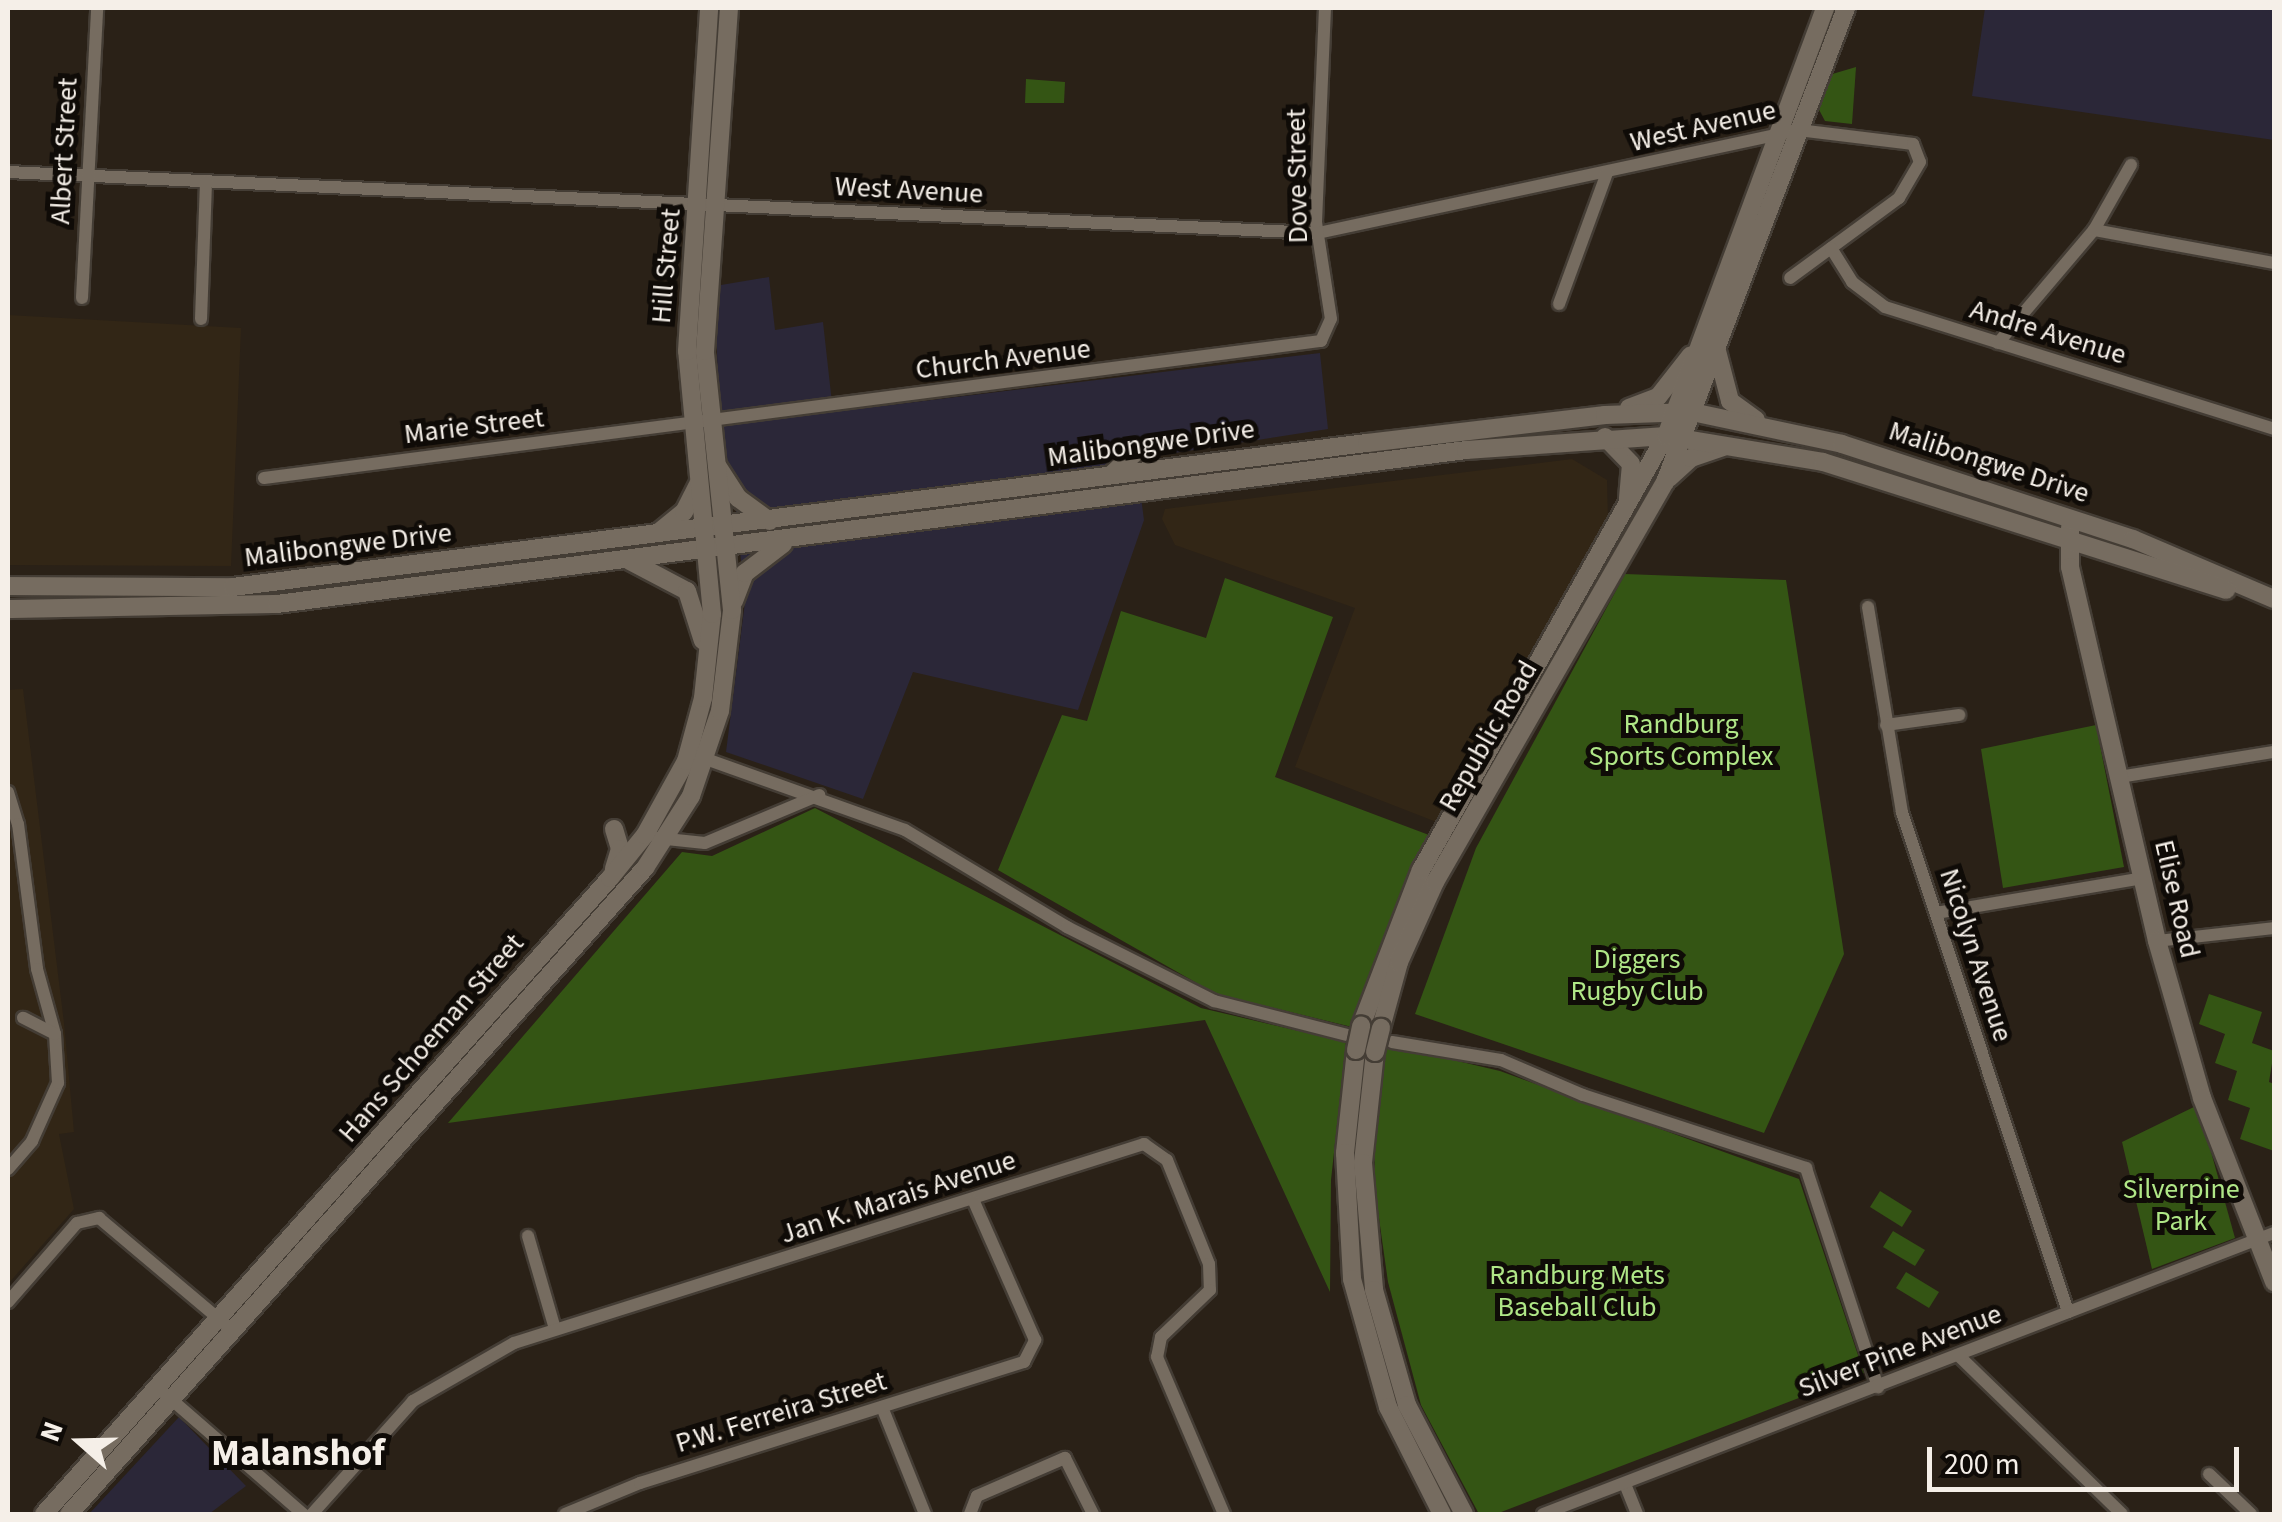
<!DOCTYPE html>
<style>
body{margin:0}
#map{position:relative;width:2282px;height:1522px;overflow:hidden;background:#2a2117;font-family:"Source Sans 3",sans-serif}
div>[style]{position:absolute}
.commercial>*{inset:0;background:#2b2738}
.built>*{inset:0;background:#322616}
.green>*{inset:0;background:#345514}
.roads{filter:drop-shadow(2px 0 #443d35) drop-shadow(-2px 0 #443d35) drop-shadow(0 2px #443d35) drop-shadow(0 -2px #443d35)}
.street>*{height:12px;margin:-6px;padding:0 6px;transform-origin:6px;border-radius:6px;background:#766c60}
.secondary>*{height:18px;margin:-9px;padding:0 9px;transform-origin:9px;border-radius:9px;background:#766c60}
.bridges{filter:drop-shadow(2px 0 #443d35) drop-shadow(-2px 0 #443d35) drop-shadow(0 2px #443d35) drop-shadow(0 -2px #443d35)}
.secondary-bridge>*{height:18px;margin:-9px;padding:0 9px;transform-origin:9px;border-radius:9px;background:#766c60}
span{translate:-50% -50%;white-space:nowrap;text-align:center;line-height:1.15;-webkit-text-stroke:10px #0f0b07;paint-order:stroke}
.street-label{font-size:28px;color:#f5efe8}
.park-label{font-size:28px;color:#b0e787}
.district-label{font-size:38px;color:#f5efe8;font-weight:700}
.frame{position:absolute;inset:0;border:10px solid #f5efe8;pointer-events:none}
.north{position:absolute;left:30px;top:1392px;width:100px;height:100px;-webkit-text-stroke:8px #0f0b07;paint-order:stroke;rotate:290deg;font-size:28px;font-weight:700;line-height:40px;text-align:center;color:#f5efe8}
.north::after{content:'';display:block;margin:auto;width:35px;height:45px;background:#f5efe8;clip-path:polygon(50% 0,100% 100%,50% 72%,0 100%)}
.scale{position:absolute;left:1927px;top:1447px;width:312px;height:45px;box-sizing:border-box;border:5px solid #f5efe8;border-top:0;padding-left:12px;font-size:30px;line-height:35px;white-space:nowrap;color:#f5efe8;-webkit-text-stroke:8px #0f0b07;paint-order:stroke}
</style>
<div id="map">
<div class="commercial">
<i style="clip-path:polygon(1985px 8px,2274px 8px,2274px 140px,1972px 96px)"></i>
<i style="clip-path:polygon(769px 277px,775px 330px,823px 322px,833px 412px,1320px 353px,1328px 429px,1136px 459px,1144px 520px,1078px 710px,913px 672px,863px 799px,726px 752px,745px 602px,733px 479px,720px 453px,715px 286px)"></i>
<i style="clip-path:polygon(179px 1417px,246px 1486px,209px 1514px,89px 1514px)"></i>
</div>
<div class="built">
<i style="clip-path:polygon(8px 315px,241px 328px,231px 566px,8px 565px)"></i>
<i style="clip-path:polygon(1572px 459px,1607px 480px,1608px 520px,1439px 823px,1295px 767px,1355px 608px,1175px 545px,1162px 519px,1165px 509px)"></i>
<i style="clip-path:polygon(23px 689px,64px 1023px,74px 1132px,59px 1134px,74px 1209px,8px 1284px,8px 690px)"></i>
</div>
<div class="green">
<i style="clip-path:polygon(1856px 67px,1852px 124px,1825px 121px,1817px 106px,1829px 75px)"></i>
<i style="clip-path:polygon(1026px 79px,1065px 82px,1064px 103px,1025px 103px)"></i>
<i style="clip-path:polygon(1625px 574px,1786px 580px,1844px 954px,1764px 1133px,1415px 1014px,1476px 848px)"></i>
<i style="clip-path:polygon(1225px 578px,1333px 617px,1275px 777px,1429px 835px,1352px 1027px,1216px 994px,998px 870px,1062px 715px,1087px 721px,1121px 611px,1206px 638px)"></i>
<i style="clip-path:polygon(2096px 725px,2124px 867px,2003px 888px,1981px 749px)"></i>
<i style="clip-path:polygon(815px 808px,1201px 1008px,1346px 1042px,1331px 1180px,1330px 1292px,1205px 1020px,448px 1123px,682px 852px,712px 856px)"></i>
<i style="clip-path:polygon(2209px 994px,2262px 1012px,2252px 1043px,2274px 1051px,2269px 1082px,2274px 1084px,2274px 1151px,2240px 1139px,2250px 1108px,2228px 1100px,2237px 1071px,2215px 1063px,2225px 1034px,2199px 1024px)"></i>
<i style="clip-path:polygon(1385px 1044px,1500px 1071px,1799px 1179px,1864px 1373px,1496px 1514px,1479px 1514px,1421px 1405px,1388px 1282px,1375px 1190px,1374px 1119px)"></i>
<i style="clip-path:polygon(2198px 1105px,2235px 1238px,2152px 1269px,2122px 1142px)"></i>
<i style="clip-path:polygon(1880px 1191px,1912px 1211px,1902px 1227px,1870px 1207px)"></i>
<i style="clip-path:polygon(1893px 1231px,1925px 1250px,1915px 1266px,1883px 1247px)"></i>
<i style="clip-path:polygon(1906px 1272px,1939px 1292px,1929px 1308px,1896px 1288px)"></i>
</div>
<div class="roads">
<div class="street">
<i style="left:8px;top:172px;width:1311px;rotate:2.67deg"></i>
<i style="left:1318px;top:233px;width:491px;rotate:-12.1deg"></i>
<i style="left:1798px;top:130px;width:116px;rotate:6.9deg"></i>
<i style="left:1913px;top:144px;width:19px;rotate:69deg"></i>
<i style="left:1920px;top:162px;width:42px;rotate:120.3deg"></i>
<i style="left:1899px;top:198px;width:135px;rotate:143.7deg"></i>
<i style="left:2094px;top:230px;width:183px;rotate:10.4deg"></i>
<i style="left:1831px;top:248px;width:40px;rotate:58deg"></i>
<i style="left:1852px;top:282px;width:41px;rotate:37.1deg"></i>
<i style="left:1885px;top:307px;width:408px;rotate:17.4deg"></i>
<i style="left:82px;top:298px;width:290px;rotate:-87deg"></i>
<i style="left:1559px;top:304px;width:140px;rotate:-69.9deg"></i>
<i style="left:201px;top:319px;width:138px;rotate:-87.9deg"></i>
<i style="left:1998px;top:343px;width:148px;rotate:-49.7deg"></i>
<i style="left:2094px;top:230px;width:75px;rotate:-60.4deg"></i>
<i style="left:264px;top:478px;width:1066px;rotate:-7.39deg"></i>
<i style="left:1321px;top:341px;width:24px;rotate:-66deg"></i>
<i style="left:1331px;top:319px;width:98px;rotate:-98.8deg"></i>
<i style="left:1316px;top:222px;width:214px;rotate:-87.6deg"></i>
<i style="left:1868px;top:607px;width:208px;rotate:80.6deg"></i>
<i style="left:1902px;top:812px;width:527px;rotate:71.63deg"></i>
<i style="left:1886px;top:725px;width:74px;rotate:-7.8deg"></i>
<i style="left:706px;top:759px;width:211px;rotate:19.6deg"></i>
<i style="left:905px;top:830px;width:189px;rotate:30.9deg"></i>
<i style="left:1067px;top:927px;width:165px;rotate:26.7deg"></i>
<i style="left:1214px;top:1001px;width:137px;rotate:14.3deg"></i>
<i style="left:2119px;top:777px;width:157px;rotate:-9.2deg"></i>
<i style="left:8px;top:792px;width:34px;rotate:73deg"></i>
<i style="left:18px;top:824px;width:146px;rotate:82.5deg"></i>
<i style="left:37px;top:969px;width:67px;rotate:74.5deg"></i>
<i style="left:657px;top:838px;width:48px;rotate:5.9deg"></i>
<i style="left:705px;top:843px;width:124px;rotate:-22.8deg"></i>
<i style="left:1936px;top:913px;width:211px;rotate:-9.6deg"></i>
<i style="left:2157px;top:941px;width:118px;rotate:-6.3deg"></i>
<i style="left:1392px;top:1042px;width:110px;rotate:9.4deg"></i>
<i style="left:1501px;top:1060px;width:89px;rotate:23.1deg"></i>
<i style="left:1583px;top:1095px;width:235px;rotate:18.1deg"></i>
<i style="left:1806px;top:1168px;width:231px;rotate:71.8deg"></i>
<i style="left:8px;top:1169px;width:37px;rotate:-49deg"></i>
<i style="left:32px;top:1141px;width:64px;rotate:-65.9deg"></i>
<i style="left:58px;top:1083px;width:49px;rotate:-93.5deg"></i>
<i style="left:55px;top:1034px;width:36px;rotate:-153deg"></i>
<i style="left:528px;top:1236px;width:97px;rotate:73.8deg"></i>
<i style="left:8px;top:1302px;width:105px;rotate:-48.9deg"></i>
<i style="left:77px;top:1223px;width:23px;rotate:-13deg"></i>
<i style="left:99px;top:1218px;width:175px;rotate:40.1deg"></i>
<i style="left:1958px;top:1355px;width:228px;rotate:44.1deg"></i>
<i style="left:157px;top:1387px;width:194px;rotate:41deg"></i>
<i style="left:882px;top:1407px;width:115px;rotate:68.1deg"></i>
<i style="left:2209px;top:1474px;width:58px;rotate:43.6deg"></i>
<i style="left:1625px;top:1484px;width:32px;rotate:68deg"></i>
<i style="left:312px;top:1514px;width:152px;rotate:-48.2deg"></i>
<i style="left:413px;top:1401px;width:116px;rotate:-29.9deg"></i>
<i style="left:514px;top:1343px;width:661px;rotate:-17.53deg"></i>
<i style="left:1144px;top:1144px;width:28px;rotate:35deg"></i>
<i style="left:1167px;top:1160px;width:112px;rotate:68deg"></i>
<i style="left:1209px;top:1264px;width:26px;rotate:88deg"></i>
<i style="left:1210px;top:1290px;width:68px;rotate:136.2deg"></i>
<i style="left:1161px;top:1337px;width:20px;rotate:101deg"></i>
<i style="left:1157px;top:1357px;width:171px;rotate:66.9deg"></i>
<i style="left:565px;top:1514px;width:81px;rotate:-22.5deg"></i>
<i style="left:640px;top:1483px;width:403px;rotate:-17.5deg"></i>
<i style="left:1024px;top:1362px;width:25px;rotate:-63deg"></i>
<i style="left:1035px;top:1340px;width:151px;rotate:-113.8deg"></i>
<i style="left:970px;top:1514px;width:19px;rotate:-69deg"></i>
<i style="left:977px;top:1496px;width:96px;rotate:-23.4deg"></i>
<i style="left:1065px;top:1458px;width:63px;rotate:63.4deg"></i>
<i style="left:1543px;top:1514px;width:783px;rotate:-21.03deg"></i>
</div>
<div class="secondary">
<i style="left:1717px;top:351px;width:52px;rotate:75.4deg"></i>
<i style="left:1730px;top:401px;width:32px;rotate:36deg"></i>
<i style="left:1629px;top:408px;width:31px;rotate:-21deg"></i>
<i style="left:1658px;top:397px;width:53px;rotate:-51.8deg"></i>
<i style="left:1605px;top:437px;width:37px;rotate:46deg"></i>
<i style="left:1631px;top:464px;width:35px;rotate:95deg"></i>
<i style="left:718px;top:467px;width:37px;rotate:57deg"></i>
<i style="left:738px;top:498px;width:39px;rotate:36deg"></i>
<i style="left:1111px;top:475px;width:38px;rotate:-43deg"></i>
<i style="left:1669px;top:478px;width:30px;rotate:-42deg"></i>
<i style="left:1691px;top:458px;width:34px;rotate:-19deg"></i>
<i style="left:2070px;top:528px;width:39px;rotate:90deg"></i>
<i style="left:2070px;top:567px;width:384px;rotate:76.9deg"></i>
<i style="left:2157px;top:941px;width:163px;rotate:74deg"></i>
<i style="left:2202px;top:1098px;width:198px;rotate:68.6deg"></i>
<i style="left:659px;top:532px;width:32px;rotate:-39deg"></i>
<i style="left:684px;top:512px;width:31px;rotate:-63deg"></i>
<i style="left:630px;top:561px;width:64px;rotate:27.8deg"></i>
<i style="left:687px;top:591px;width:52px;rotate:72.3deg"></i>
<i style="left:8px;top:586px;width:225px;rotate:0.3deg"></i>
<i style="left:233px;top:587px;width:1143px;rotate:-7.24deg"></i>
<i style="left:1367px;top:443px;width:240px;rotate:-6.7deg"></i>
<i style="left:1605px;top:415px;width:87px;rotate:-2deg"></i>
<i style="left:1692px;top:412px;width:153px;rotate:12deg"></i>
<i style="left:1842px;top:444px;width:306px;rotate:18.1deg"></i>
<i style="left:2133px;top:539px;width:153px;rotate:23.1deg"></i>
<i style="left:734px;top:601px;width:30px;rotate:-69deg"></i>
<i style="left:745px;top:573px;width:48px;rotate:-37.3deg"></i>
<i style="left:8px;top:609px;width:269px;rotate:-1.1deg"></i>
<i style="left:277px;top:604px;width:1199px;rotate:-7.38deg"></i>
<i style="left:1466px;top:450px;width:200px;rotate:-4deg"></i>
<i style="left:1666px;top:436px;width:159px;rotate:9.4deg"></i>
<i style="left:1823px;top:462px;width:423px;rotate:17.6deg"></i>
<i style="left:614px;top:829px;width:21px;rotate:73deg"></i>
<i style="left:620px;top:849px;width:21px;rotate:107deg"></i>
<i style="left:1361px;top:1026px;width:167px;rotate:-69deg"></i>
<i style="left:1421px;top:870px;width:498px;rotate:-60.6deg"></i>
<i style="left:1666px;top:436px;width:457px;rotate:-69.6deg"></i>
<i style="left:1381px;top:1028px;width:68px;rotate:-74.7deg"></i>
<i style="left:1399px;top:962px;width:88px;rotate:-65.8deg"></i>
<i style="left:1435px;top:882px;width:461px;rotate:-60.1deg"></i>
<i style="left:1665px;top:482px;width:507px;rotate:-69.1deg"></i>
<i style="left:1356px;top:1050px;width:104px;rotate:96.1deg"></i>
<i style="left:1345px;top:1153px;width:126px;rotate:86.8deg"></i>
<i style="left:1352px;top:1279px;width:133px;rotate:74.3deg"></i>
<i style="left:1388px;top:1407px;width:120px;rotate:63.2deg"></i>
<i style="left:1375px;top:1052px;width:112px;rotate:96.2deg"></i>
<i style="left:1363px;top:1163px;width:127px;rotate:85deg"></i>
<i style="left:1374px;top:1290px;width:120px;rotate:74deg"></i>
<i style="left:1407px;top:1405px;width:123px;rotate:62.4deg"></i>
<i style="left:44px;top:1514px;width:851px;rotate:-48.33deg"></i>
<i style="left:610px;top:878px;width:55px;rotate:-50.9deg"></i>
<i style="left:645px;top:835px;width:85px;rotate:-61deg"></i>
<i style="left:686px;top:761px;width:65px;rotate:-74.9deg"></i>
<i style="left:703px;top:698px;width:84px;rotate:-83.9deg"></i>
<i style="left:712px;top:614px;width:264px;rotate:-95.4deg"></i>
<i style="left:687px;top:351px;width:344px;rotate:-86.3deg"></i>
<i style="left:69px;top:1514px;width:866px;rotate:-48.28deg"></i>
<i style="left:645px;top:868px;width:85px;rotate:-57.4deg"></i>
<i style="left:691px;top:796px;width:90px;rotate:-71.2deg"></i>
<i style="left:720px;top:711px;width:102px;rotate:-83.2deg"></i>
<i style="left:732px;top:610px;width:260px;rotate:-96deg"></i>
<i style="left:705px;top:351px;width:344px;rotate:-86deg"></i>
</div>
</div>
<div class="bridges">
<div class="secondary-bridge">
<i style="left:1356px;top:1050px;width:25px;rotate:-78deg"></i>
<i style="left:1375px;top:1052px;width:25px;rotate:-76deg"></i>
</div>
</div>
<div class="street-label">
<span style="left:1703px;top:126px;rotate:-13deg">West Avenue</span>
<span style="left:64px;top:151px;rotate:-87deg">Albert Street</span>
<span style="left:1297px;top:176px;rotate:-91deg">Dove Street</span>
<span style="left:909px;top:190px;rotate:3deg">West Avenue</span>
<span style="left:666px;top:266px;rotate:-85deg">Hill Street</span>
<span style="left:2048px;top:332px;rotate:17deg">Andre Avenue</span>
<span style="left:1003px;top:359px;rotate:-7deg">Church Avenue</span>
<span style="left:474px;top:426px;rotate:-7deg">Marie Street</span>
<span style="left:1151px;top:443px;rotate:-8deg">Malibongwe Drive</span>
<span style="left:1989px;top:462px;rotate:18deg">Malibongwe Drive</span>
<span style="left:348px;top:545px;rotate:-7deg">Malibongwe Drive</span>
<span style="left:1488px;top:736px;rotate:-60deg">Republic Road</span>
<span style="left:2177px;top:899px;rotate:77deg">Elise Road</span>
<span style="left:1976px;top:955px;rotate:72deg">Nicolyn Avenue</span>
<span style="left:431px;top:1038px;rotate:-49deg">Hans Schoeman Street</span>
<span style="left:898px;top:1197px;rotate:-18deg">Jan K. Marais Avenue</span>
<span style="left:1900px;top:1351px;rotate:-21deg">Silver Pine Avenue</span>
<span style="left:781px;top:1412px;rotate:-17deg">P.W. Ferreira Street</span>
</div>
<div class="park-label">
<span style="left:1681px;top:740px">Randburg<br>Sports Complex</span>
<span style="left:1637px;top:975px">Diggers<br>Rugby Club</span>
<span style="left:2181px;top:1205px">Silverpine<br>Park</span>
<span style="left:1577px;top:1291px">Randburg Mets<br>Baseball Club</span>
</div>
<div class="district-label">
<span style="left:298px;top:1454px">Malanshof</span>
</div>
<div class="frame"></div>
<div class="north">N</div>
<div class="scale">200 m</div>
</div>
